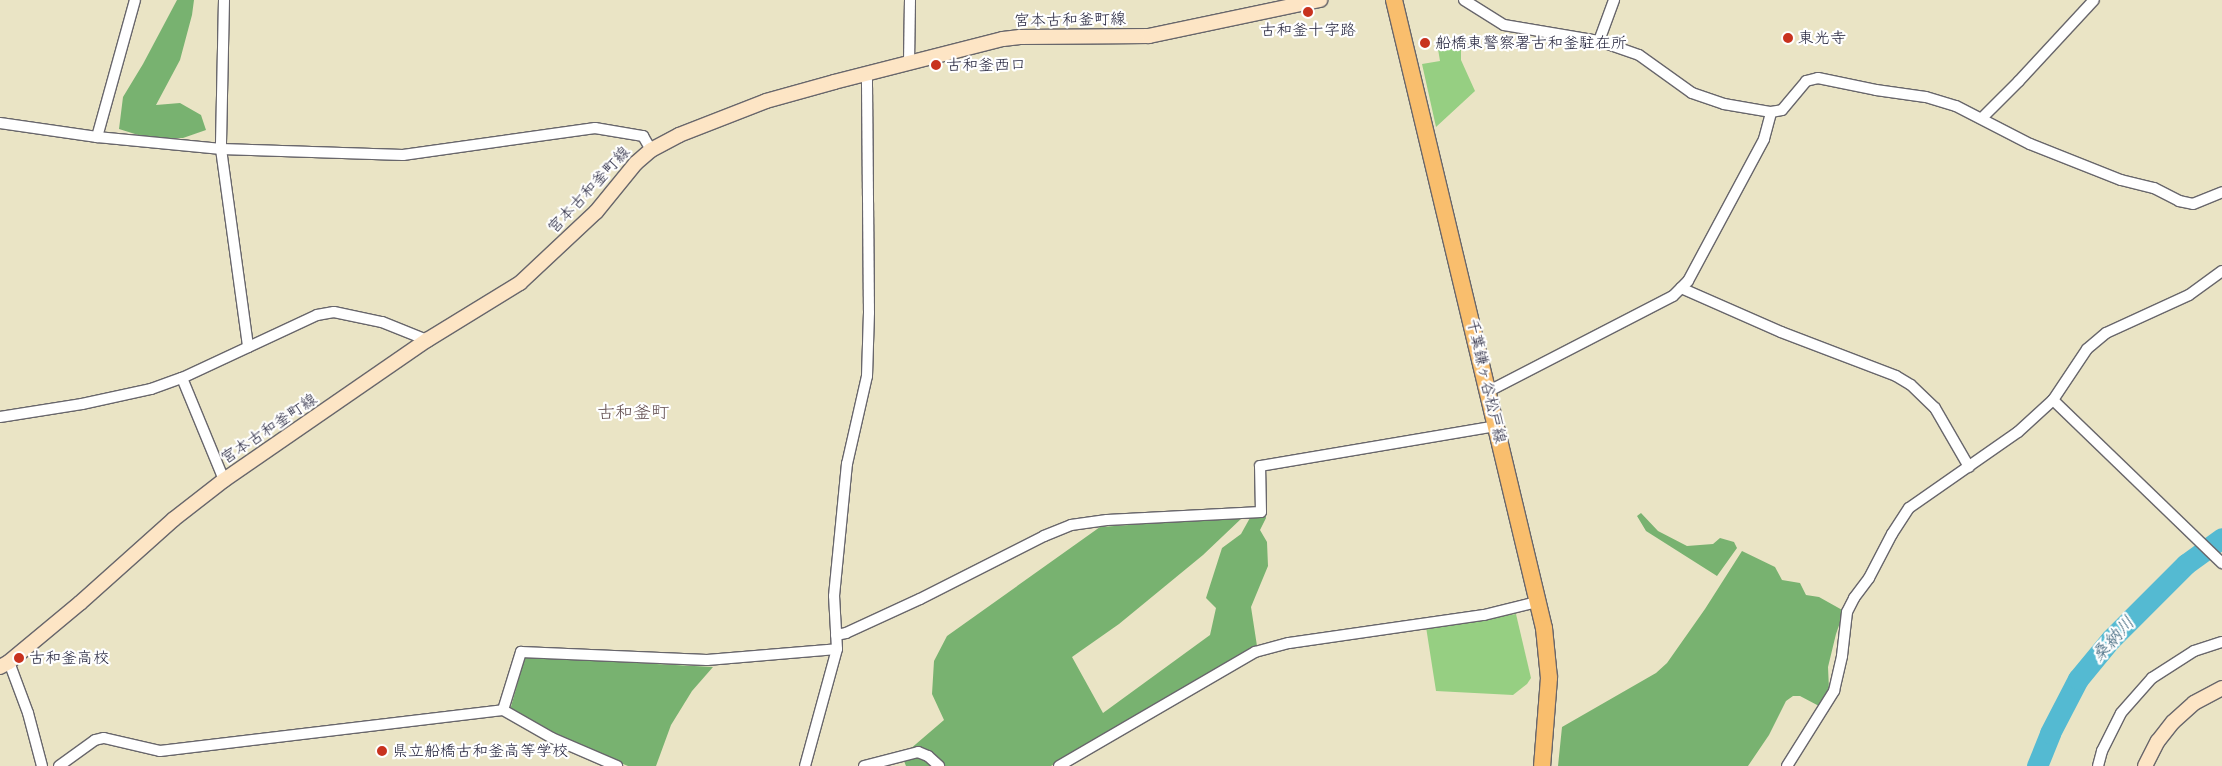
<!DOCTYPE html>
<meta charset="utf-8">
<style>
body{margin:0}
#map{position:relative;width:2222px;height:766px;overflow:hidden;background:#eae4c5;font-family:Sriracha,"Klee One",sans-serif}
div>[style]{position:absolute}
.green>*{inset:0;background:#96cf82}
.forest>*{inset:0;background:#78b270}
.river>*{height:21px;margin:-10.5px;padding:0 10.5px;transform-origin:10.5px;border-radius:10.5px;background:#54bad2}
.roads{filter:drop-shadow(1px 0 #68666b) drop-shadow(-1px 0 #68666b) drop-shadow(0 1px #68666b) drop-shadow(0 -1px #68666b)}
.street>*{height:10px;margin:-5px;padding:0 5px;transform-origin:5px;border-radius:5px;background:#fff}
.secondary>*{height:14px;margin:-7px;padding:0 7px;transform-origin:7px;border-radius:7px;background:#fde5c5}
.primary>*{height:16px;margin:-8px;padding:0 8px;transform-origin:8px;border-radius:8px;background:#f9be6d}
.dots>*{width:14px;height:14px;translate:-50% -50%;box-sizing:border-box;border:2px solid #fff;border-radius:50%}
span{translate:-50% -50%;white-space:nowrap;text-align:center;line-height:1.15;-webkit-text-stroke:4.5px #fff;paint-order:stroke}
.street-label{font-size:16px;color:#22223b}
.poi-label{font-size:16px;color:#22223b}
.left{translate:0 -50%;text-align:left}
.neighbourhood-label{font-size:18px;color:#645052}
.water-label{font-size:18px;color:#365f77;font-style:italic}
</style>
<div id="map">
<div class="green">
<i style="clip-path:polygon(1461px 44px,1461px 60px,1475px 91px,1436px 127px,1422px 64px,1440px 61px,1438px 49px)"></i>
<i style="clip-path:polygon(1516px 614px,1531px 678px,1527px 684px,1513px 695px,1436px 691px,1426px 627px)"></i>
</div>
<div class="forest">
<i style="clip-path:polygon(177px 0,194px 0,192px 15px,180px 60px,156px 105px,180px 103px,201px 115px,206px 130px,183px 138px,148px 138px,119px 129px,123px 97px,143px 64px)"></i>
<i style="clip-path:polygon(1264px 508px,1266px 518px,1260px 530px,1267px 542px,1268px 566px,1251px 607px,1257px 646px,1051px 766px,906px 766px,902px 756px,944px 720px,932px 694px,934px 661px,947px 636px,1100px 527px,1243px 517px,1203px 555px,1119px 624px,1072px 657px,1103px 713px,1210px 635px,1216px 608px,1206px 598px,1222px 548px,1241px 534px,1251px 516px)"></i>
<i style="clip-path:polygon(1641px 513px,1658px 531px,1687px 546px,1713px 544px,1720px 538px,1734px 542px,1737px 548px,1717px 576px,1646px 531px,1637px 516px)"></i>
<i style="clip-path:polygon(1742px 551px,1775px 567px,1782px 580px,1800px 583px,1806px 595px,1819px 597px,1844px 611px,1836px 634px,1828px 667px,1829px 689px,1819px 706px,1800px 696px,1793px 696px,1786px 701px,1769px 735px,1748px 766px,1558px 766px,1562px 727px,1656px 673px,1667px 663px,1705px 609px)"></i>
<i style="clip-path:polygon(525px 657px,713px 667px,692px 691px,671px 725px,656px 766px,628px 766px,553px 735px,510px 710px)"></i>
</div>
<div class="river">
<i style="left:2037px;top:766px;width:35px;rotate:-68deg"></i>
<i style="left:2050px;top:733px;width:61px;rotate:-62.6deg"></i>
<i style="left:2078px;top:679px;width:52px;rotate:-50.5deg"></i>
<i style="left:2111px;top:639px;width:106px;rotate:-45deg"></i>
<i style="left:2186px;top:564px;width:44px;rotate:-35.8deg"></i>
</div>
<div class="roads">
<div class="street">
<i style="left:224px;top:0;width:149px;rotate:91.2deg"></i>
<i style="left:221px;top:149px;width:200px;rotate:82.2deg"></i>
<i style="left:1464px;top:0;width:47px;rotate:32deg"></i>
<i style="left:1504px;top:25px;width:96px;rotate:9.6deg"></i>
<i style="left:1599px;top:41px;width:42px;rotate:19.3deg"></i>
<i style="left:1639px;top:55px;width:65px;rotate:35.6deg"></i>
<i style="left:1692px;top:93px;width:34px;rotate:19deg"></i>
<i style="left:1724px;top:104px;width:48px;rotate:9.7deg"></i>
<i style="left:1771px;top:112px;width:11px;rotate:-10deg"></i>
<i style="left:1782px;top:110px;width:38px;rotate:-50deg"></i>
<i style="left:1806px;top:81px;width:12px;rotate:-14deg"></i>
<i style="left:1818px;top:78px;width:59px;rotate:11.7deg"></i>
<i style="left:1876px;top:90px;width:50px;rotate:8deg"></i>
<i style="left:1926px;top:97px;width:31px;rotate:17deg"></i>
<i style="left:1956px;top:106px;width:83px;rotate:27.2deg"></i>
<i style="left:2030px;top:144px;width:98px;rotate:21.6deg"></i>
<i style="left:2121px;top:180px;width:34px;rotate:14deg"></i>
<i style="left:2154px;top:188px;width:28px;rotate:27deg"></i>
<i style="left:2179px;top:201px;width:14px;rotate:12deg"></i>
<i style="left:2193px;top:204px;width:31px;rotate:-22deg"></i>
<i style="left:1599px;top:41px;width:44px;rotate:-69.9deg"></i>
<i style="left:909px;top:63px;width:63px;rotate:-89.1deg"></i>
<i style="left:1982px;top:118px;width:52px;rotate:-45deg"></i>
<i style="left:2019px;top:81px;width:110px;rotate:-47.2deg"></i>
<i style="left:0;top:123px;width:98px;rotate:8.2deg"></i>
<i style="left:97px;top:137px;width:125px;rotate:5.5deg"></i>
<i style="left:221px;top:149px;width:182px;rotate:1.9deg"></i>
<i style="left:403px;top:155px;width:194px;rotate:-8deg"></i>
<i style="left:595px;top:128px;width:49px;rotate:9.5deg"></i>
<i style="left:643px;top:136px;width:16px;rotate:60deg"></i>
<i style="left:97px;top:137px;width:142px;rotate:-74.5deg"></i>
<i style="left:1681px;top:288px;width:109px;rotate:23.7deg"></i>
<i style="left:1781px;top:332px;width:123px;rotate:20.9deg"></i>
<i style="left:1896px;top:376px;width:17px;rotate:31deg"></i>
<i style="left:1911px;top:385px;width:33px;rotate:44deg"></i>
<i style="left:1935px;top:408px;width:68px;rotate:60deg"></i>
<i style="left:182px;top:378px;width:110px;rotate:67.6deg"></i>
<i style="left:1489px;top:391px;width:207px;rotate:-27.3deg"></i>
<i style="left:1673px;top:296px;width:21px;rotate:-45deg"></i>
<i style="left:1688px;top:281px;width:161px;rotate:-61.8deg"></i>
<i style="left:1764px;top:139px;width:28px;rotate:-75deg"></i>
<i style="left:2053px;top:400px;width:235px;rotate:44deg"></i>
<i style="left:0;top:417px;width:83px;rotate:-9deg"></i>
<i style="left:82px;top:404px;width:71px;rotate:-12.3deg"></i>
<i style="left:151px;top:389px;width:33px;rotate:-20deg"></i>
<i style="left:182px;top:378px;width:149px;rotate:-25deg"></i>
<i style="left:317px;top:315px;width:17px;rotate:-10deg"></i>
<i style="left:334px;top:312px;width:49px;rotate:11.8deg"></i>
<i style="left:382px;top:322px;width:48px;rotate:21.8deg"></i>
<i style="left:836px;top:635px;width:10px;rotate:-11deg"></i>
<i style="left:846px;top:633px;width:81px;rotate:-24.7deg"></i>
<i style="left:920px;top:599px;width:139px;rotate:-26.9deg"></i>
<i style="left:1044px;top:536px;width:29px;rotate:-22deg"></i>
<i style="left:1071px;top:525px;width:36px;rotate:-8deg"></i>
<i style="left:1107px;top:520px;width:154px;rotate:-3deg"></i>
<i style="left:1261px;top:512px;width:46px;rotate:-91.2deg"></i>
<i style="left:1260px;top:466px;width:240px;rotate:-9.6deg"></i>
<i style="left:9px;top:662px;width:54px;rotate:69.6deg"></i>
<i style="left:28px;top:713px;width:55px;rotate:75.2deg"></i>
<i style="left:503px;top:710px;width:61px;rotate:-72.8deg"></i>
<i style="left:521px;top:652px;width:186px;rotate:2.5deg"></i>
<i style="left:707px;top:660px;width:130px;rotate:-4.8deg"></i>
<i style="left:59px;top:766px;width:44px;rotate:-35.8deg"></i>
<i style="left:95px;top:740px;width:9px;rotate:-13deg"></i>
<i style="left:104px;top:738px;width:57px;rotate:13.1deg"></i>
<i style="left:160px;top:751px;width:345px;rotate:-6.8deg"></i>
<i style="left:503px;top:710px;width:56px;rotate:29.7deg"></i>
<i style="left:552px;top:738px;width:71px;rotate:23.3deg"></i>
<i style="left:805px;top:766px;width:121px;rotate:-74.7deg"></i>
<i style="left:837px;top:649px;width:53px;rotate:-93.2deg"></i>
<i style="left:834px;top:596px;width:133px;rotate:-84.4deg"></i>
<i style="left:847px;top:464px;width:90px;rotate:-77.2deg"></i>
<i style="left:867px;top:376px;width:63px;rotate:-88.2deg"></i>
<i style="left:869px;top:313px;width:240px;rotate:-90.5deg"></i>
<i style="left:864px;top:766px;width:56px;rotate:-14.5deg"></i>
<i style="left:918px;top:752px;width:11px;rotate:22deg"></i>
<i style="left:928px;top:756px;width:15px;rotate:42deg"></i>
<i style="left:1059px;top:766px;width:227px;rotate:-30.2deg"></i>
<i style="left:1255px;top:652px;width:35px;rotate:-15deg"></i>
<i style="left:1289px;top:643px;width:197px;rotate:-8.2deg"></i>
<i style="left:1484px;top:615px;width:55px;rotate:-13.8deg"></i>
<i style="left:1787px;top:766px;width:89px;rotate:-57.9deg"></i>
<i style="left:1834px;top:691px;width:36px;rotate:-77deg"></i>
<i style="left:1842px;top:656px;width:44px;rotate:-83.5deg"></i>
<i style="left:1847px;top:612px;width:16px;rotate:-63deg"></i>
<i style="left:1854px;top:598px;width:25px;rotate:-53deg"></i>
<i style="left:1869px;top:578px;width:50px;rotate:-62.4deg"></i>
<i style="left:1892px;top:534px;width:31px;rotate:-57deg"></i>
<i style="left:1909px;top:508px;width:133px;rotate:-34.9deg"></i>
<i style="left:2018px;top:432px;width:47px;rotate:-42.4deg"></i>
<i style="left:2053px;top:400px;width:61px;rotate:-56.3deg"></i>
<i style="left:2087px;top:349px;width:25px;rotate:-40deg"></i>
<i style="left:2106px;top:333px;width:91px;rotate:-24.6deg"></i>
<i style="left:2189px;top:295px;width:41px;rotate:-36deg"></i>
<i style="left:2098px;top:766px;width:16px;rotate:-75deg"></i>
<i style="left:2102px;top:751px;width:42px;rotate:-63.4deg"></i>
<i style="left:2121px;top:713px;width:47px;rotate:-48.5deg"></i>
<i style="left:2152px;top:678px;width:50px;rotate:-32.7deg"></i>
<i style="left:2194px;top:651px;width:29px;rotate:-18deg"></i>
</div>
<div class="secondary">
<i style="left:0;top:667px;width:10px;rotate:-29deg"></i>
<i style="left:9px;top:662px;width:92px;rotate:-39.7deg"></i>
<i style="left:80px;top:603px;width:126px;rotate:-41.8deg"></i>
<i style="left:174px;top:519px;width:63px;rotate:-38deg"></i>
<i style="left:224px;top:480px;width:247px;rotate:-34.6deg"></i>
<i style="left:427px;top:340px;width:109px;rotate:-31.5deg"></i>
<i style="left:520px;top:283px;width:104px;rotate:-43.1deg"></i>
<i style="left:596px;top:212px;width:63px;rotate:-50.8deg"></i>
<i style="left:636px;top:163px;width:20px;rotate:-41deg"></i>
<i style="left:651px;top:150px;width:32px;rotate:-28deg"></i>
<i style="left:679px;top:135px;width:93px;rotate:-21.3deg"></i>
<i style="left:766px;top:101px;width:71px;rotate:-15.6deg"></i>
<i style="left:834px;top:82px;width:174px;rotate:-14.3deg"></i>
<i style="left:1003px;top:39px;width:17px;rotate:-7deg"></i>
<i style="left:1020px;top:37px;width:129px;rotate:-0.4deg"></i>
<i style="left:1149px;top:36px;width:175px;rotate:-11.9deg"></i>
<i style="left:2145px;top:766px;width:28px;rotate:-63deg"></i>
<i style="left:2158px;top:741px;width:24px;rotate:-52deg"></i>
<i style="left:2173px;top:722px;width:28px;rotate:-42deg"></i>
<i style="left:2194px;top:703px;width:32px;rotate:-28deg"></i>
</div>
<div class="primary">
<i style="left:1394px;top:0;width:646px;rotate:76.57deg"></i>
<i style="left:1544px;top:628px;width:50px;rotate:84.3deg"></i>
<i style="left:1549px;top:678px;width:88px;rotate:94.5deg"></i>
</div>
</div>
<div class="dots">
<i style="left:1308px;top:12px;background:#c8321e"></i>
<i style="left:1788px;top:38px;background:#c8321e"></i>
<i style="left:1425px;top:43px;background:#c8321e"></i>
<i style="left:936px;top:65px;background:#c8321e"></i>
<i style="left:19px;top:658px;background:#c8321e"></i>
<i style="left:382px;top:751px;background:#c8321e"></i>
</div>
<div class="street-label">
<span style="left:1070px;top:20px;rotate:-1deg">宮本古和釜町線</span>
<span style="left:589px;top:190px;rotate:-47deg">宮本古和釜町線</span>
<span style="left:1486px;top:381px;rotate:77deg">千葉鎌ヶ谷松戸線</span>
<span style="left:269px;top:429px;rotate:-34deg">宮本古和釜町線</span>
</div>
<div class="poi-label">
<span style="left:1308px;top:30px">古和釜十字路</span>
<span class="left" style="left:1798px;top:38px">東光寺</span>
<span class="left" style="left:1435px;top:43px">船橋東警察署古和釜駐在所</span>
<span class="left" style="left:946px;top:65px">古和釜西口</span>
<span class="left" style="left:29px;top:658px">古和釜高校</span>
<span class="left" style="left:392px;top:751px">県立船橋古和釜高等学校</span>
</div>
<div class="neighbourhood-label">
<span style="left:633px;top:412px">古和釜町</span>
</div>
<div class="water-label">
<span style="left:2113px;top:639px;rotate:-48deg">桑納川</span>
</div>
</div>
